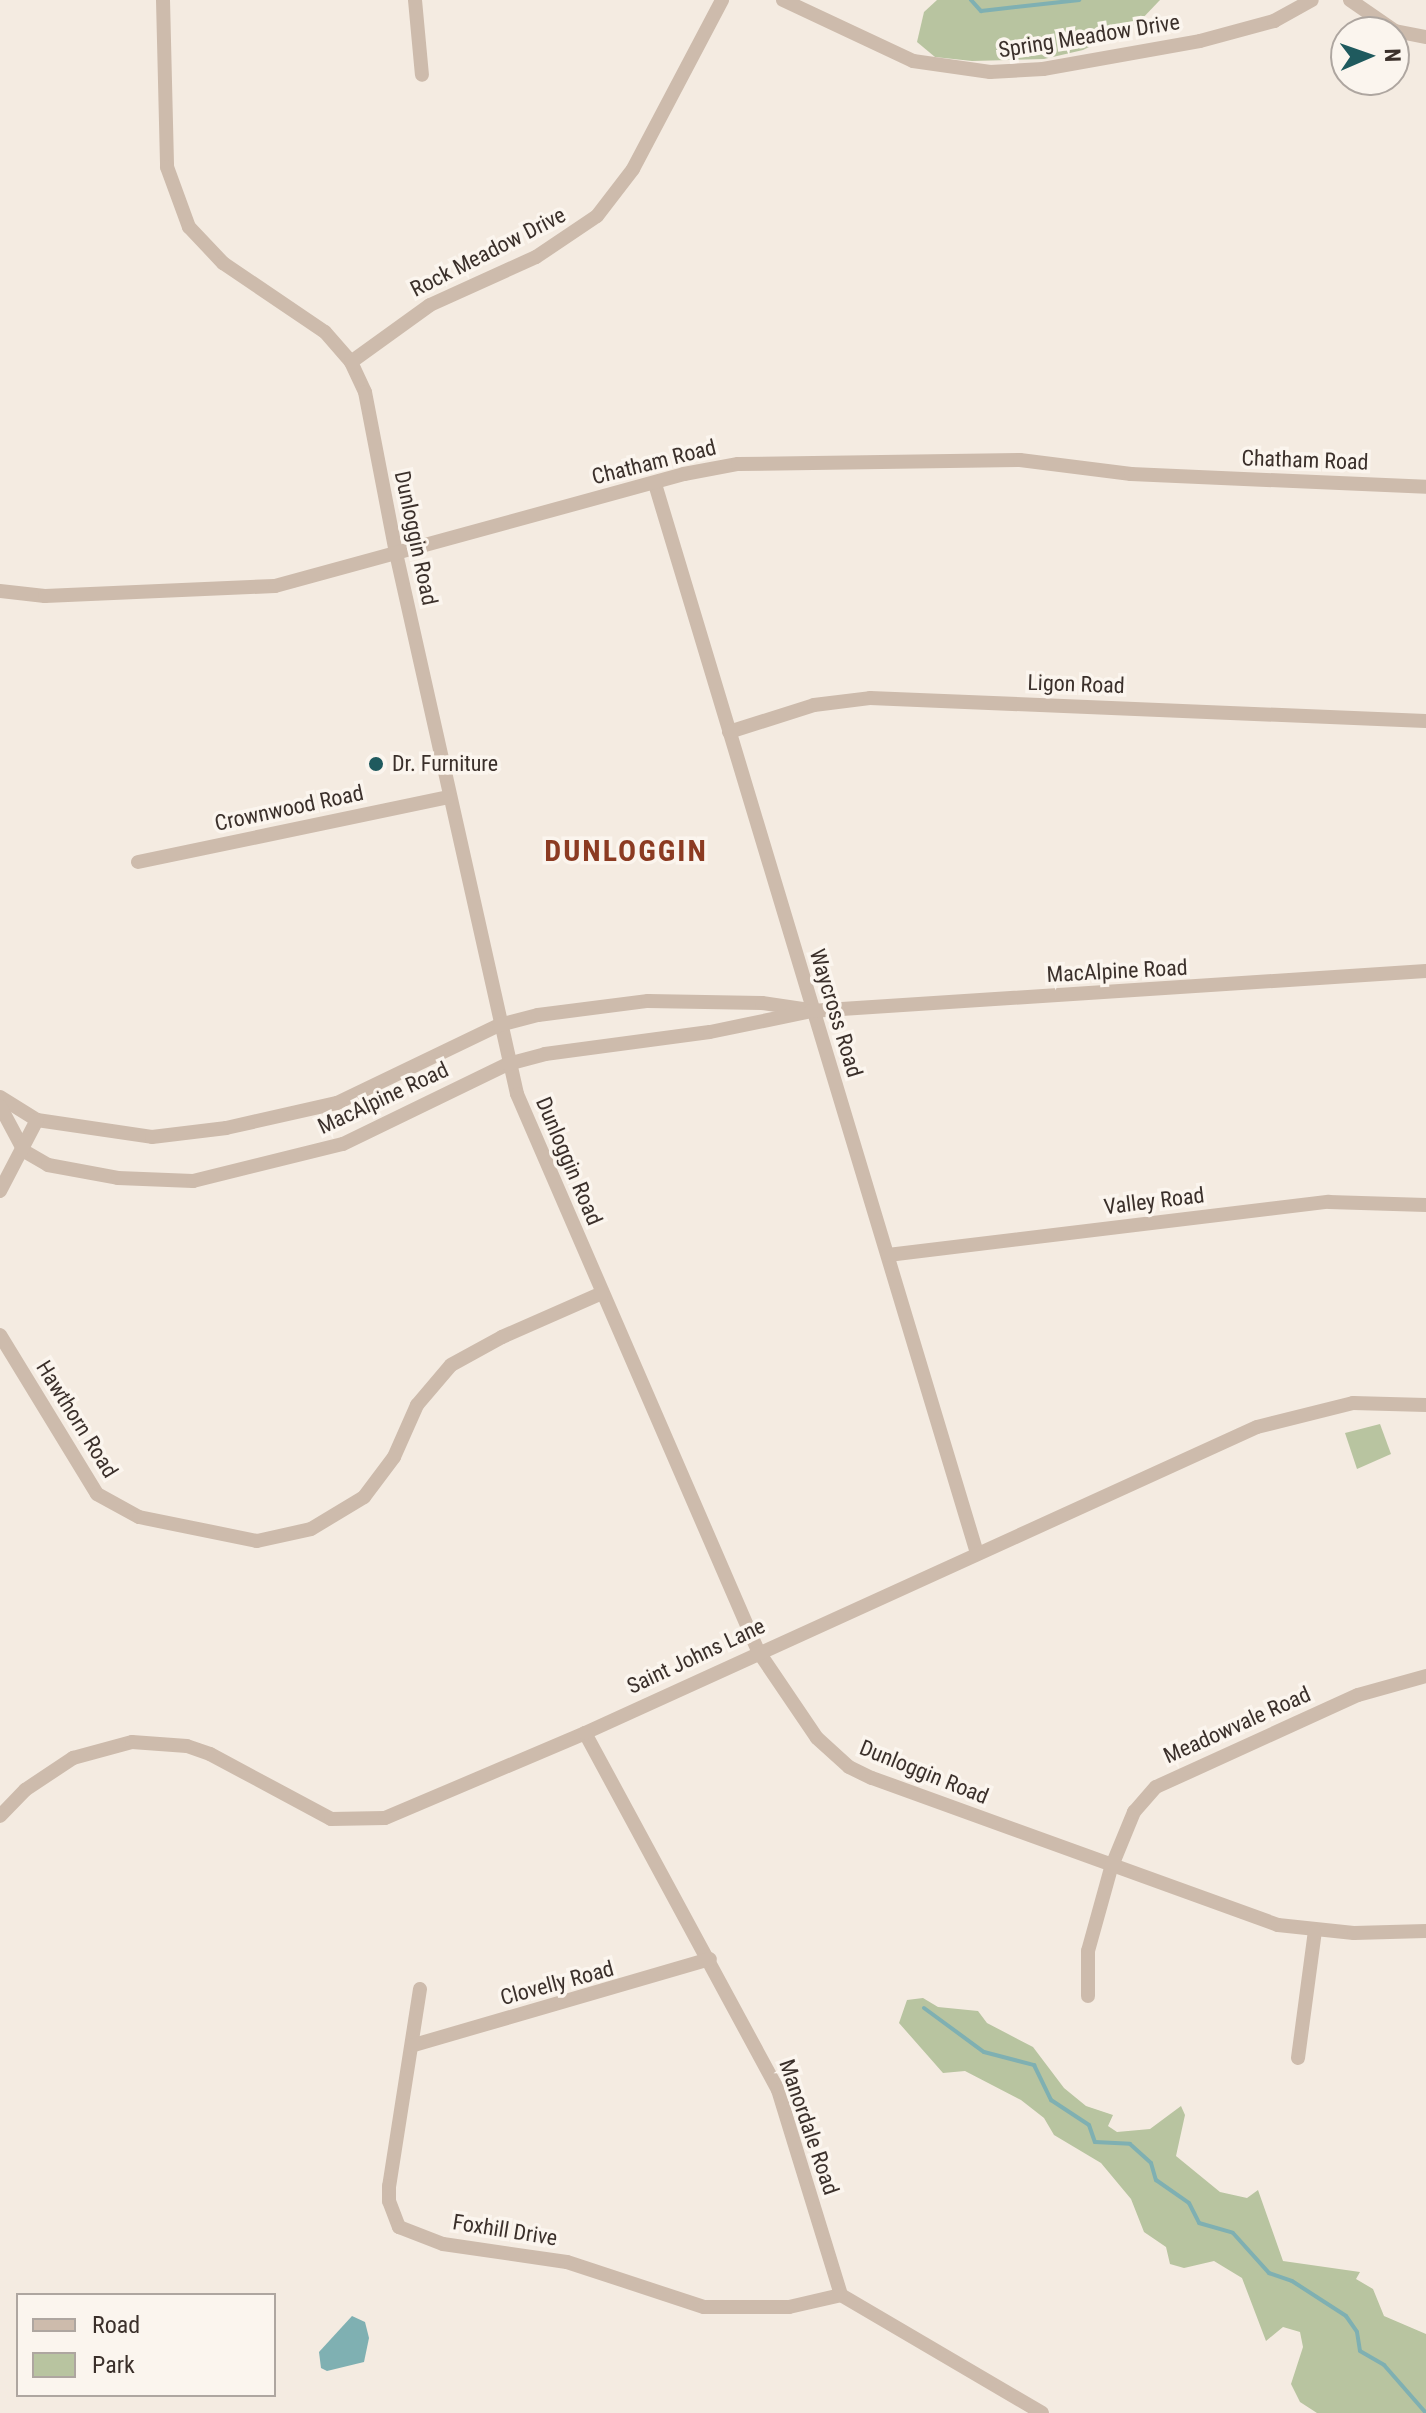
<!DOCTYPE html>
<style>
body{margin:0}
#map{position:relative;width:1426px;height:2413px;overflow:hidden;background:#f4ebe1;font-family:"Roboto Condensed",sans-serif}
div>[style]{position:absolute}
.green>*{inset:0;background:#b8c4a0}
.water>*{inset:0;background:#7fb0b2}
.stream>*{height:4px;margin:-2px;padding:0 2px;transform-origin:2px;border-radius:2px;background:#7fb0b2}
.minor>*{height:14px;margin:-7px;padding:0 7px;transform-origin:7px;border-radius:7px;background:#cdbbac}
.dots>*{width:22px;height:22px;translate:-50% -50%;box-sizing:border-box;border:4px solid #fbf5ee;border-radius:50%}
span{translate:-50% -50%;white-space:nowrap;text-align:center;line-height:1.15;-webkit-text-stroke:7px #fbf5ee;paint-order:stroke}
.street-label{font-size:22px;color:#3b302b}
.poi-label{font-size:22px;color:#3b302b}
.left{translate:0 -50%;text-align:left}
.district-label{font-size:30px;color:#8c3b22;font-weight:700;letter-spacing:2px}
.legend{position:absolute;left:16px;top:2293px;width:260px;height:104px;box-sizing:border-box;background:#fbf5ee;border:2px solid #aea6a0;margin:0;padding:10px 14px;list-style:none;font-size:24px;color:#3b302b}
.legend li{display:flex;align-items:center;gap:16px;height:40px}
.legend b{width:40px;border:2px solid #aea6a0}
.north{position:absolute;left:1330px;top:16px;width:80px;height:80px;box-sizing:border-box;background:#fbf5ee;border:2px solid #aea6a0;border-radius:50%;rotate:88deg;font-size:22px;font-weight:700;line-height:32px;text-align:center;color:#3b302b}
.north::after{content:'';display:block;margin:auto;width:28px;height:36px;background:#1f5a5e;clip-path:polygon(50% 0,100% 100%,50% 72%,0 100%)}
</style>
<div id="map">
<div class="green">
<i style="clip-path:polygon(937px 0,1160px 0,1139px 22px,1083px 50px,1044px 59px,972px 61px,935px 57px,917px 42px,924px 12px)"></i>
<i style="clip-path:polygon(1380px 1424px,1391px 1454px,1357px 1469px,1345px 1433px)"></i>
<i style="clip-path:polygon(923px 1998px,938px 2007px,978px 2011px,987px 2023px,1033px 2047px,1064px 2088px,1086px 2106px,1113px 2115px,1108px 2126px,1117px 2132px,1150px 2129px,1181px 2106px,1185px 2115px,1176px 2156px,1220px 2192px,1247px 2198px,1258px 2190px,1283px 2261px,1360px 2272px,1356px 2279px,1373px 2289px,1384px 2316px,1426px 2334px,1426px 2413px,1317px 2413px,1300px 2402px,1291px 2384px,1303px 2347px,1300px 2332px,1283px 2327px,1266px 2341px,1242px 2278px,1214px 2261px,1184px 2268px,1170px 2264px,1166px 2247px,1144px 2232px,1131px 2199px,1101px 2163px,1054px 2135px,1044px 2118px,1021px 2100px,965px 2071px,943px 2073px,899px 2023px,907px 2000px)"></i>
</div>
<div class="water">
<i style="clip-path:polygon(352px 2316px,365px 2322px,369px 2338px,364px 2362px,327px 2371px,321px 2368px,319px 2352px)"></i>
</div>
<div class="stream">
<i style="left:971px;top:0;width:15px;rotate:48deg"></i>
<i style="left:981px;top:11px;width:99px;rotate:-6.4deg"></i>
<i style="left:924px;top:2008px;width:74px;rotate:36.3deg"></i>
<i style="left:984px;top:2052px;width:52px;rotate:14.6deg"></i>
<i style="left:1034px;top:2065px;width:39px;rotate:64deg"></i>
<i style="left:1051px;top:2100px;width:45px;rotate:33.3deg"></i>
<i style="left:1089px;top:2125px;width:18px;rotate:71deg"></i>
<i style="left:1095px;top:2142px;width:35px;rotate:3deg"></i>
<i style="left:1130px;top:2144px;width:28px;rotate:42deg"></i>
<i style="left:1151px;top:2163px;width:18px;rotate:74deg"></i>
<i style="left:1156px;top:2180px;width:40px;rotate:34.9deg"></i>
<i style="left:1189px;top:2203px;width:22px;rotate:63deg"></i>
<i style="left:1199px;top:2223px;width:35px;rotate:16deg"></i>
<i style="left:1233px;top:2233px;width:54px;rotate:48deg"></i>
<i style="left:1269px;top:2273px;width:24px;rotate:19deg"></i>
<i style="left:1292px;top:2281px;width:64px;rotate:32.9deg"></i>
<i style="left:1346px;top:2316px;width:19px;rotate:55deg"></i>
<i style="left:1357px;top:2332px;width:19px;rotate:81deg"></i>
<i style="left:1360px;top:2351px;width:28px;rotate:30deg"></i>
<i style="left:1384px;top:2365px;width:64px;rotate:48.8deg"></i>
</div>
<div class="minor">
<i style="left:163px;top:0;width:167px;rotate:88.6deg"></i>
<i style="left:167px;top:167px;width:64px;rotate:69.9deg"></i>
<i style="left:189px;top:227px;width:50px;rotate:46.6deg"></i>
<i style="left:223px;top:263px;width:123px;rotate:34.1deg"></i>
<i style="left:325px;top:332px;width:40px;rotate:49deg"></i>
<i style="left:351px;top:362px;width:33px;rotate:65deg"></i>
<i style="left:365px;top:392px;width:164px;rotate:79.1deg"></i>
<i style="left:396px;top:553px;width:554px;rotate:77.39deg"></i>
<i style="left:517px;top:1094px;width:607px;rotate:66.6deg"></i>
<i style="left:758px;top:1651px;width:105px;rotate:55.9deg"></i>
<i style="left:817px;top:1738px;width:43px;rotate:42.2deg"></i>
<i style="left:849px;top:1767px;width:25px;rotate:26deg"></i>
<i style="left:872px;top:1778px;width:432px;rotate:19.9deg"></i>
<i style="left:1278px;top:1925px;width:76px;rotate:6deg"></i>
<i style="left:1354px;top:1933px;width:72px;rotate:-1.6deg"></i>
<i style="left:415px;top:0;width:75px;rotate:84.7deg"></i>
<i style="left:783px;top:0;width:144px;rotate:25.1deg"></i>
<i style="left:913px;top:61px;width:78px;rotate:8.1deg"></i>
<i style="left:990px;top:72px;width:53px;rotate:-3.2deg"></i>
<i style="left:1043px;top:69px;width:159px;rotate:-10.1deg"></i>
<i style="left:1200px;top:41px;width:77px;rotate:-15.1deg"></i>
<i style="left:1274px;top:21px;width:43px;rotate:-28.9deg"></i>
<i style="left:1350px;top:0;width:55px;rotate:34.6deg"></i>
<i style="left:1395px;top:31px;width:32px;rotate:11deg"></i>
<i style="left:351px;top:362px;width:97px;rotate:-35.8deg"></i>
<i style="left:430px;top:305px;width:116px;rotate:-24.4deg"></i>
<i style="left:536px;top:257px;width:73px;rotate:-33.9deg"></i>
<i style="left:597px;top:216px;width:59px;rotate:-52.5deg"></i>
<i style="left:633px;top:169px;width:191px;rotate:-62.2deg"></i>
<i style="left:655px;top:484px;width:1116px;rotate:73.24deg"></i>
<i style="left:0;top:591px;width:45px;rotate:6.3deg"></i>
<i style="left:45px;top:596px;width:230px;rotate:-2.5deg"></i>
<i style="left:275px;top:586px;width:424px;rotate:-15.3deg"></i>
<i style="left:684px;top:474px;width:55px;rotate:-10.5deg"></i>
<i style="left:738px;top:464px;width:282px;rotate:-0.8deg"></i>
<i style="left:1020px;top:460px;width:112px;rotate:7.2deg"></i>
<i style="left:1131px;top:474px;width:295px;rotate:2.5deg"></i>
<i style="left:729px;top:732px;width:89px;rotate:-17.6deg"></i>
<i style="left:814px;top:705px;width:56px;rotate:-7.1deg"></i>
<i style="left:870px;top:698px;width:556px;rotate:2.37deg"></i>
<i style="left:138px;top:862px;width:318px;rotate:-11.8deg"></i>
<i style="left:0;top:1097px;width:44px;rotate:31.9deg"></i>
<i style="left:37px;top:1120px;width:116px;rotate:8.4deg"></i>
<i style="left:152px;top:1137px;width:75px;rotate:-6.9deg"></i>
<i style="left:226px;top:1128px;width:114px;rotate:-12.7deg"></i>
<i style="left:337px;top:1103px;width:180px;rotate:-25.7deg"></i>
<i style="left:499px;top:1025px;width:40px;rotate:-14.4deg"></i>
<i style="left:538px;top:1015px;width:111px;rotate:-7.3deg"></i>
<i style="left:648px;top:1001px;width:114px;rotate:1deg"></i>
<i style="left:762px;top:1003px;width:41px;rotate:8.3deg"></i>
<i style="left:0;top:1106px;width:51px;rotate:61.9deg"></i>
<i style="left:24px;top:1151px;width:28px;rotate:30deg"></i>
<i style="left:48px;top:1165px;width:71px;rotate:10.5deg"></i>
<i style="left:118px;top:1178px;width:75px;rotate:2.3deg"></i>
<i style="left:193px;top:1181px;width:154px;rotate:-13.9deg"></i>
<i style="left:343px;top:1144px;width:183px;rotate:-25.9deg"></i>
<i style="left:508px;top:1064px;width:38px;rotate:-15deg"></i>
<i style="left:545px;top:1054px;width:166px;rotate:-7.6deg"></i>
<i style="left:710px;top:1032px;width:103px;rotate:-11.7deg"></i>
<i style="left:811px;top:1011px;width:616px;rotate:-3.72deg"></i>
<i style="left:0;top:1191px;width:80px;rotate:-62.5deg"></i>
<i style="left:888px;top:1255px;width:444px;rotate:-6.9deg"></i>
<i style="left:1329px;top:1202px;width:97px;rotate:1.8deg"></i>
<i style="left:0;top:1335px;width:186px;rotate:58.6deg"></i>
<i style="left:97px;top:1494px;width:48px;rotate:28.7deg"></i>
<i style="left:139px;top:1517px;width:120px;rotate:11.5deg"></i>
<i style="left:257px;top:1541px;width:55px;rotate:-12.5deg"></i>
<i style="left:311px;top:1529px;width:62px;rotate:-31.1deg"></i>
<i style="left:364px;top:1497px;width:50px;rotate:-53.1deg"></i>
<i style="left:394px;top:1457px;width:57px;rotate:-66.1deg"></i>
<i style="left:417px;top:1405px;width:52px;rotate:-49.6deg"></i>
<i style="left:451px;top:1365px;width:58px;rotate:-28.8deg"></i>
<i style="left:502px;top:1337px;width:109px;rotate:-23.7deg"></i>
<i style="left:585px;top:1733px;width:406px;rotate:61.6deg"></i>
<i style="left:778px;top:2090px;width:214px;rotate:72.9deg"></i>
<i style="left:841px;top:2295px;width:233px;rotate:30.4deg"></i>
<i style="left:0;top:1816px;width:36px;rotate:-46deg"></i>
<i style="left:25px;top:1790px;width:58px;rotate:-33.7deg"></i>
<i style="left:73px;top:1758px;width:61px;rotate:-15.2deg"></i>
<i style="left:132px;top:1742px;width:55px;rotate:4.2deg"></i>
<i style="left:187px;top:1746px;width:24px;rotate:19deg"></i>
<i style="left:210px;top:1754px;width:137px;rotate:28.2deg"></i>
<i style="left:331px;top:1819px;width:54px;rotate:-1.1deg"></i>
<i style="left:385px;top:1818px;width:217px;rotate:-23deg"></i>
<i style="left:585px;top:1733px;width:738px;rotate:-24.48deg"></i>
<i style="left:1257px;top:1427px;width:99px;rotate:-14deg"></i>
<i style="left:1353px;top:1403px;width:73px;rotate:1.6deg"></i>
<i style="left:420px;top:1989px;width:199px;rotate:98.9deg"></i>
<i style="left:389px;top:2186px;width:15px;rotate:90deg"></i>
<i style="left:389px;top:2201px;width:28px;rotate:69deg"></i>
<i style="left:399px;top:2227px;width:47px;rotate:21.1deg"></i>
<i style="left:443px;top:2244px;width:125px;rotate:8.3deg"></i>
<i style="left:567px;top:2262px;width:144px;rotate:18.2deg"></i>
<i style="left:704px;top:2307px;width:85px"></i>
<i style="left:789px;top:2307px;width:53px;rotate:-13deg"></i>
<i style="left:1088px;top:1996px;width:45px;rotate:-90deg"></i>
<i style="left:1088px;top:1951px;width:86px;rotate:-74.5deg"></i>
<i style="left:1111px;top:1868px;width:61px;rotate:-67.7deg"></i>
<i style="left:1134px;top:1812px;width:33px;rotate:-49deg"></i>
<i style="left:1156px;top:1787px;width:222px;rotate:-24.5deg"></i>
<i style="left:1358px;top:1695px;width:71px;rotate:-15.6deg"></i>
<i style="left:414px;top:2045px;width:308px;rotate:-16.2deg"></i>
<i style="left:1298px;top:2058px;width:128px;rotate:-82.4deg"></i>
</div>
<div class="dots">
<i style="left:376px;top:764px;background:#1f5a5e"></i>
</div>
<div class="street-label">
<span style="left:1089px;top:36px;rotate:-9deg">Spring Meadow Drive</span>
<span style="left:488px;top:252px;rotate:-27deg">Rock Meadow Drive</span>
<span style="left:1305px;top:460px;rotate:2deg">Chatham Road</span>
<span style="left:654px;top:462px;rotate:-14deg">Chatham Road</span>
<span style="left:416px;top:538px;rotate:78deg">Dunloggin Road</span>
<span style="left:1076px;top:684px;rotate:2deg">Ligon Road</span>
<span style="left:289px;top:808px;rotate:-12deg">Crownwood Road</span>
<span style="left:1117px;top:971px;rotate:-3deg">MacAlpine Road</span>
<span style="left:836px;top:1013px;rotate:73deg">Waycross Road</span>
<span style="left:383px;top:1098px;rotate:-25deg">MacAlpine Road</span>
<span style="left:569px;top:1161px;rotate:67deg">Dunloggin Road</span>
<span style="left:1154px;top:1201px;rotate:-7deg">Valley Road</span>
<span style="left:77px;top:1419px;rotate:58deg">Hawthorn Road</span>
<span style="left:696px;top:1656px;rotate:-25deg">Saint Johns Lane</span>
<span style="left:1237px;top:1725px;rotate:-24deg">Meadowvale Road</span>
<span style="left:924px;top:1772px;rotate:22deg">Dunloggin Road</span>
<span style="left:557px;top:1983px;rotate:-15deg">Clovelly Road</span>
<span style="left:809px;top:2127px;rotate:71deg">Manordale Road</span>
<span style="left:505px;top:2230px;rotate:9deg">Foxhill Drive</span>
</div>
<div class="poi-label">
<span class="left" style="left:392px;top:764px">Dr. Furniture</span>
</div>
<div class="district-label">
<span style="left:626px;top:851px">DUNLOGGIN</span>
</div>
<ul class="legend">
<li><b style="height:10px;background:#cdbbac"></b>Road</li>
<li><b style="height:22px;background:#b8c4a0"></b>Park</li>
</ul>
<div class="north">N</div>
</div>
